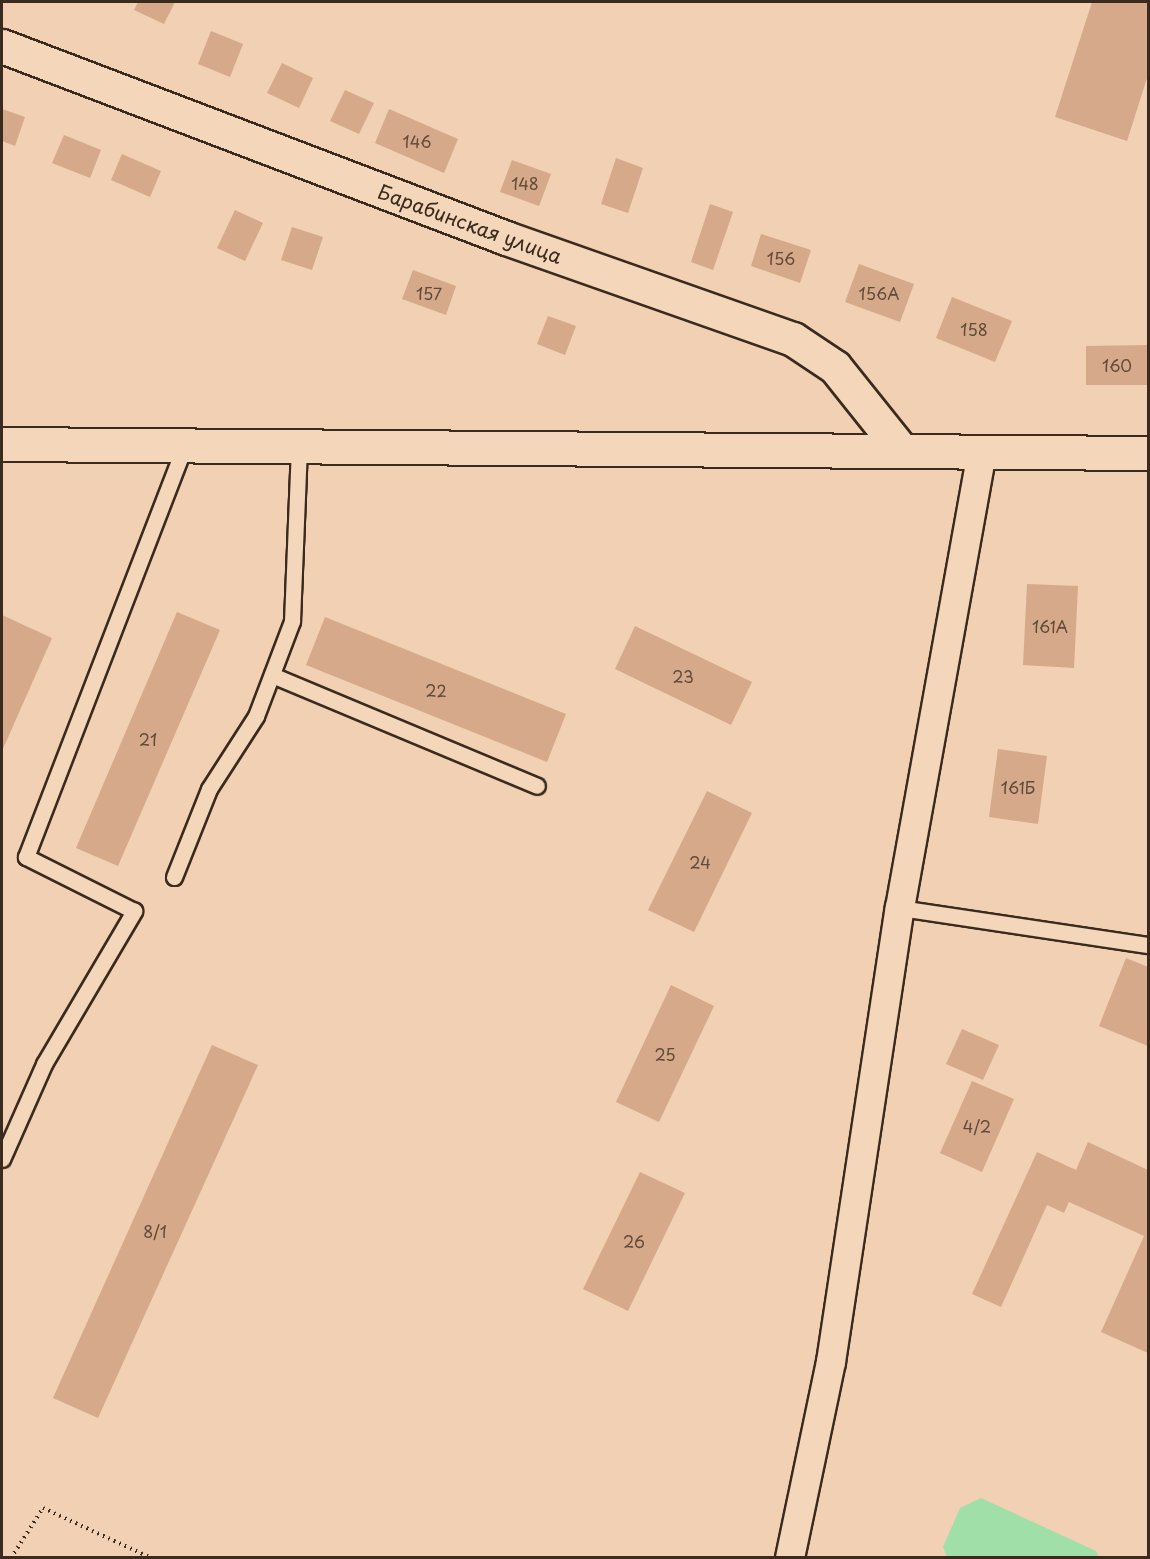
<!DOCTYPE html>
<meta charset="utf-8">
<style>
body{margin:0}
#map{position:relative;width:1150px;height:1559px;overflow:hidden;background:#f1d0b3;font-family:"Playpen Sans",sans-serif}
div>[style]{position:absolute}
.green>*{inset:0;background:#a0dfa8}
.building>*{inset:0;background:#d5a98a}
.path>*{height:4px;margin-top:-2px;transform-origin:0;background:repeating-linear-gradient(90deg,#3b2a1e 0 1.5px,transparent 0 6px)}
.roads{filter:drop-shadow(2px 0 #3b2a1e) drop-shadow(-2px 0 #3b2a1e) drop-shadow(0 2px #3b2a1e) drop-shadow(0 -2px #3b2a1e)}
.service>*{height:15px;margin:-7.5px;padding:0 7.5px;transform-origin:7.5px;border-radius:7.5px;background:#f4d6ba}
.minor>*{height:28px;margin:-14px;padding:0 14px;transform-origin:14px;border-radius:14px;background:#f4d6ba}
.tertiary>*{height:33px;margin:-16.5px;padding:0 16.5px;transform-origin:16.5px;border-radius:16.5px;background:#f4d6ba}
.secondary>*{height:33px;margin:-16.5px;padding:0 16.5px;transform-origin:16.5px;border-radius:16.5px;background:#f4d6ba}
span{translate:-50% -50%;white-space:nowrap;text-align:center;line-height:1.15;-webkit-text-stroke:4.5px #f4d6ba;paint-order:stroke}
.number-label{font-size:16px;color:#624a39}
.number-label span{-webkit-text-stroke-width:0}
.street-label{font-size:20px;color:#3b2a1e}
.frame{position:absolute;inset:0;border:3px solid #3b2a1e;pointer-events:none}
</style>
<div id="map">
<div class="green">
<i style="clip-path:polygon(981px 1498px,1096px 1551px,1099px 1557px,947px 1557px,943px 1547px,960px 1508px)"></i>
</div>
<div class="building">
<i style="clip-path:polygon(138px 2px,175px 2px,164px 24px,134px 10px)"></i>
<i style="clip-path:polygon(1092px 2px,1148px 2px,1148px 75px,1127px 141px,1055px 117px)"></i>
<i style="clip-path:polygon(211px 31px,243px 44px,230px 77px,198px 64px)"></i>
<i style="clip-path:polygon(282px 63px,313px 78px,299px 108px,267px 93px)"></i>
<i style="clip-path:polygon(345px 90px,374px 103px,359px 134px,330px 121px)"></i>
<i style="clip-path:polygon(2px 109px,25px 117px,15px 146px,2px 141px)"></i>
<i style="clip-path:polygon(389px 109px,458px 139px,444px 173px,375px 143px)"></i>
<i style="clip-path:polygon(64px 135px,101px 150px,90px 178px,52px 163px)"></i>
<i style="clip-path:polygon(122px 154px,161px 171px,150px 197px,111px 180px)"></i>
<i style="clip-path:polygon(616px 158px,643px 168px,628px 213px,601px 204px)"></i>
<i style="clip-path:polygon(512px 160px,551px 174px,539px 206px,500px 192px)"></i>
<i style="clip-path:polygon(710px 204px,733px 212px,713px 270px,691px 262px)"></i>
<i style="clip-path:polygon(235px 210px,263px 223px,245px 261px,217px 248px)"></i>
<i style="clip-path:polygon(292px 227px,323px 237px,312px 270px,281px 260px)"></i>
<i style="clip-path:polygon(761px 234px,811px 250px,800px 283px,751px 266px)"></i>
<i style="clip-path:polygon(859px 264px,914px 284px,900px 322px,845px 302px)"></i>
<i style="clip-path:polygon(413px 270px,456px 286px,446px 315px,402px 299px)"></i>
<i style="clip-path:polygon(952px 297px,1012px 321px,995px 362px,936px 338px)"></i>
<i style="clip-path:polygon(548px 316px,576px 326px,565px 355px,537px 344px)"></i>
<i style="clip-path:polygon(1148px 345px,1148px 385px,1086px 385px,1086px 346px)"></i>
<i style="clip-path:polygon(1027px 584px,1078px 586px,1074px 668px,1023px 665px)"></i>
<i style="clip-path:polygon(177px 612px,220px 630px,118px 866px,76px 848px)"></i>
<i style="clip-path:polygon(2px 615px,52px 638px,2px 751px)"></i>
<i style="clip-path:polygon(325px 617px,566px 714px,547px 762px,306px 665px)"></i>
<i style="clip-path:polygon(635px 626px,752px 682px,731px 725px,615px 669px)"></i>
<i style="clip-path:polygon(998px 749px,1047px 756px,1038px 824px,989px 817px)"></i>
<i style="clip-path:polygon(707px 791px,752px 813px,694px 932px,648px 910px)"></i>
<i style="clip-path:polygon(1126px 958px,1148px 967px,1148px 1046px,1099px 1026px)"></i>
<i style="clip-path:polygon(671px 985px,714px 1006px,659px 1122px,616px 1102px)"></i>
<i style="clip-path:polygon(962px 1029px,999px 1045px,983px 1080px,946px 1064px)"></i>
<i style="clip-path:polygon(212px 1045px,258px 1065px,98px 1418px,53px 1398px)"></i>
<i style="clip-path:polygon(972px 1081px,1014px 1099px,982px 1172px,940px 1153px)"></i>
<i style="clip-path:polygon(1088px 1142px,1148px 1170px,1148px 1353px,1101px 1332px,1144px 1236px,1069px 1202px,1064px 1213px,1047px 1205px,1001px 1307px,972px 1294px,1037px 1152px,1076px 1170px)"></i>
<i style="clip-path:polygon(640px 1172px,685px 1193px,628px 1311px,583px 1289px)"></i>
</div>
<div class="path">
<i style="left:11px;top:1558px;width:59px;rotate:-57.4deg"></i>
<i style="left:43px;top:1508px;width:119px;rotate:24.8deg"></i>
</div>
<div class="roads">
<div class="service">
<i style="left:272px;top:675px;width:287px;rotate:22.7deg"></i>
<i style="left:174px;top:877px;width:95px;rotate:-68.3deg"></i>
<i style="left:209px;top:789px;width:87px;rotate:-57.2deg"></i>
<i style="left:256px;top:716px;width:102px;rotate:-69.2deg"></i>
<i style="left:292px;top:621px;width:175px;rotate:-87.7deg"></i>
<i style="left:900px;top:908px;width:251px;rotate:8.5deg"></i>
<i style="left:2px;top:1159px;width:104px;rotate:-66.1deg"></i>
<i style="left:44px;top:1064px;width:178px;rotate:-59.5deg"></i>
<i style="left:134px;top:911px;width:121px;rotate:-153.4deg"></i>
<i style="left:26px;top:857px;width:442px;rotate:-68.9deg"></i>
</div>
<div class="minor">
<i style="left:790px;top:1558px;width:200px;rotate:-78.2deg"></i>
<i style="left:831px;top:1362px;width:459px;rotate:-81.4deg"></i>
<i style="left:900px;top:908px;width:464px;rotate:-79.8deg"></i>
</div>
<div class="tertiary">
<i style="left:2px;top:46px;width:539px;rotate:20.85deg"></i>
<i style="left:506px;top:238px;width:304px;rotate:19.4deg"></i>
<i style="left:793px;top:339px;width:50px;rotate:33.7deg"></i>
<i style="left:835px;top:367px;width:107px;rotate:51.4deg"></i>
</div>
<div class="secondary">
<i style="left:2px;top:444px;width:1146px;rotate:0.45deg"></i>
</div>
</div>
<div class="number-label">
<span style="left:417px;top:141px">146</span>
<span style="left:525px;top:183px">148</span>
<span style="left:781px;top:258px">156</span>
<span style="left:429px;top:293px">157</span>
<span style="left:879px;top:293px">156А</span>
<span style="left:974px;top:329px">158</span>
<span style="left:1117px;top:365px">160</span>
<span style="left:1050px;top:626px">161А</span>
<span style="left:683px;top:676px">23</span>
<span style="left:436px;top:690px">22</span>
<span style="left:148px;top:739px">21</span>
<span style="left:1018px;top:787px">161Б</span>
<span style="left:700px;top:862px">24</span>
<span style="left:665px;top:1054px">25</span>
<span style="left:977px;top:1126px">4/2</span>
<span style="left:155px;top:1231px">8/1</span>
<span style="left:634px;top:1241px">26</span>
</div>
<div class="street-label">
<span style="left:470px;top:224px;rotate:20deg">Барабинская улица</span>
</div>
<div class="frame"></div>
</div>
